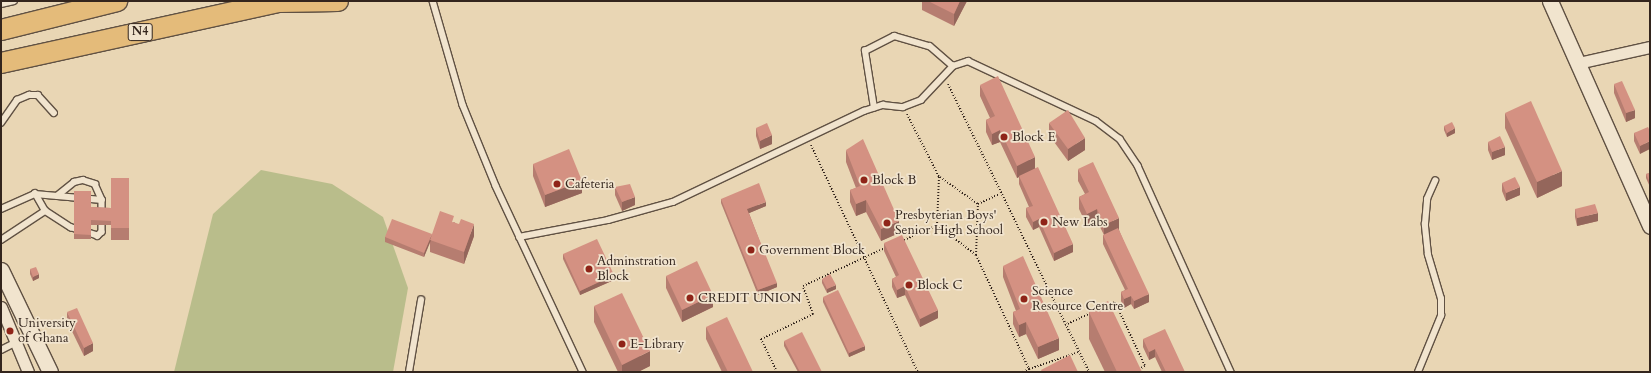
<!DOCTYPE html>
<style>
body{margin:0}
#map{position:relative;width:1651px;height:373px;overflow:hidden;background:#e9d6b4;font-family:Cardo,serif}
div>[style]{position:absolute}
.green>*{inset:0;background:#b9bd8b}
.path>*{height:2px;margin-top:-1px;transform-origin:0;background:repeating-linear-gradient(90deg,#33251d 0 1px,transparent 0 3px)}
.roads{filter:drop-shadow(1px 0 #605143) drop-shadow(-1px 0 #605143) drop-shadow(0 1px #605143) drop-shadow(0 -1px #605143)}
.lane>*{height:5.5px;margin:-2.75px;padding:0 2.75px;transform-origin:2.75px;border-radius:2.75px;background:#f1e4ce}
.street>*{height:11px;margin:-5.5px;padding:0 5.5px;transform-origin:5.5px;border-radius:5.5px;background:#f1e4ce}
.secondary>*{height:15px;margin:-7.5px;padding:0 7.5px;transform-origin:7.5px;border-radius:7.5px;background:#f1e4ce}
.highway>*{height:20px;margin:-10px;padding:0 10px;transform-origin:10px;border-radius:10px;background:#e4bb7a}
.wall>*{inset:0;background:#b67d70}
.shaded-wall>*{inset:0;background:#94665b}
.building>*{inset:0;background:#d49182}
.dots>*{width:11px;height:11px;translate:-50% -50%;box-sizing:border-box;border:2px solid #f1e4ce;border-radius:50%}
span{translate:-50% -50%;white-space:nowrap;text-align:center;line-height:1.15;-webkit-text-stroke:3.5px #f1e4ce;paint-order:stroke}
.shield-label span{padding:1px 3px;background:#f1e4ce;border:1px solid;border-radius:3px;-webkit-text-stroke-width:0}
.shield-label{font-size:12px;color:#33251d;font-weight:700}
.poi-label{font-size:13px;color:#33251d}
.left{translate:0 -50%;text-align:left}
.frame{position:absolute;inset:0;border:2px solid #33251d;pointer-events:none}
</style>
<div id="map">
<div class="green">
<i style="clip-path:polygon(261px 170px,332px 184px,383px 217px,408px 288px,393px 372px,174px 372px,213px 214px)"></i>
</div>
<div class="path">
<i style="left:948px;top:84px;width:321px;rotate:63.9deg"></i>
<i style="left:907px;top:114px;width:71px;rotate:63.1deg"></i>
<i style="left:939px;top:177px;width:48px;rotate:92.4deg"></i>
<i style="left:937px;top:225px;width:49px;rotate:37.6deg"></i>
<i style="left:976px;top:255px;width:126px;rotate:65.1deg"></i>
<i style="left:1029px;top:369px;width:53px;rotate:-18.8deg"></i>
<i style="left:811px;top:145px;width:251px;rotate:64.8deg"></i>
<i style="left:940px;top:177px;width:47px;rotate:35.4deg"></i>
<i style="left:904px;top:240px;width:36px;rotate:-24deg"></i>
<i style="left:976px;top:255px;width:51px;rotate:-87.8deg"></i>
<i style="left:978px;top:204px;width:23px;rotate:-25deg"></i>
<i style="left:1108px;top:305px;width:8px;rotate:-23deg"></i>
<i style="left:1115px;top:302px;width:71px;rotate:64.9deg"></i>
<i style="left:1145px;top:366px;width:7px;rotate:153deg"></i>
<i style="left:1065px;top:325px;width:29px;rotate:-25deg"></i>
<i style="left:777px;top:372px;width:37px;rotate:-116deg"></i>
<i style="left:761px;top:339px;width:58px;rotate:-25.7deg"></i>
<i style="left:813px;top:314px;width:30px;rotate:-110deg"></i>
<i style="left:803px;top:286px;width:90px;rotate:-24.9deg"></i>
<i style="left:1023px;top:372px;width:7px;rotate:-27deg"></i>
<i style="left:1029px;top:369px;width:3px;rotate:72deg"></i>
</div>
<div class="roads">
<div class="lane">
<i style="left:433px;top:1px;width:108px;rotate:73.9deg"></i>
<i style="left:463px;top:105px;width:87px;rotate:67.8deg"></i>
<i style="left:496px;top:186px;width:205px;rotate:64.9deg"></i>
<i style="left:1px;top:4px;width:13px;rotate:-13deg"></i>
<i style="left:874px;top:108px;width:58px;rotate:-99deg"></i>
<i style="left:865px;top:51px;width:33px;rotate:-27deg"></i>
<i style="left:894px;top:36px;width:37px;rotate:16deg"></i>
<i style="left:930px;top:46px;width:30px;rotate:41deg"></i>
<i style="left:1px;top:123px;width:28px;rotate:-55deg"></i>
<i style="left:17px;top:100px;width:13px;rotate:-23deg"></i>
<i style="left:29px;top:95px;width:9px"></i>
<i style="left:38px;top:95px;width:24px;rotate:48deg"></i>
<i style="left:57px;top:196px;width:22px;rotate:-39deg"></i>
<i style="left:74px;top:182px;width:9px;rotate:-13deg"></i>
<i style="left:83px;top:180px;width:13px;rotate:18deg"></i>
<i style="left:95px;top:184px;width:17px;rotate:66deg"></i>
<i style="left:1px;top:209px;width:37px;rotate:-24deg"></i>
<i style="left:35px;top:194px;width:67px;rotate:5.1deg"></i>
<i style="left:102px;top:200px;width:32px;rotate:90deg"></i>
<i style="left:102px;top:232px;width:6px;rotate:135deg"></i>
<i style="left:98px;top:236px;width:28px;rotate:-163deg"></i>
<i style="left:71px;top:228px;width:31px;rotate:-147deg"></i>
<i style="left:45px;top:211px;width:20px;rotate:-120deg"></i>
<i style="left:519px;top:237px;width:91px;rotate:-10.8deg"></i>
<i style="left:608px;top:220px;width:67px;rotate:-15.5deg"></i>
<i style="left:673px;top:202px;width:212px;rotate:-25.5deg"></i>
<i style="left:864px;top:111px;width:20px;rotate:-18deg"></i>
<i style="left:883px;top:105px;width:20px;rotate:6deg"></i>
<i style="left:903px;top:107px;width:19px;rotate:-21deg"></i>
<i style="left:921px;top:100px;width:47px;rotate:-46.7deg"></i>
<i style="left:953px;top:66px;width:16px;rotate:-18deg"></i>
<i style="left:968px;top:61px;width:141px;rotate:25.1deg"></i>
<i style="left:1096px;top:121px;width:30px;rotate:37deg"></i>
<i style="left:1120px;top:139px;width:32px;rotate:56deg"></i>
<i style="left:1138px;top:166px;width:226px;rotate:65.7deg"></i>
<i style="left:1px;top:240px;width:53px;rotate:-33.4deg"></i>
<i style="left:1px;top:350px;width:34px;rotate:-27deg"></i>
<i style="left:409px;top:372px;width:73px;rotate:-80.5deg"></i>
<i style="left:1418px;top:372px;width:61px;rotate:-67.7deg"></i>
<i style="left:1441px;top:316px;width:17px;rotate:-90deg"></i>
<i style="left:1441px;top:299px;width:46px;rotate:-106.5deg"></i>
<i style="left:1428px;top:255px;width:31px;rotate:-96deg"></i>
<i style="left:1425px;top:224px;width:25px;rotate:-85deg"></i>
<i style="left:1427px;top:199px;width:20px;rotate:-66deg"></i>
</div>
<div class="street">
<i style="left:1578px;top:63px;width:74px;rotate:-12.5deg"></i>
<i style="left:1px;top:307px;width:70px;rotate:67.4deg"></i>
</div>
<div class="secondary">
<i style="left:1550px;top:1px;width:246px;rotate:66deg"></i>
<i style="left:1px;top:270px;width:113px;rotate:64.3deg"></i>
</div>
<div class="highway">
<i style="left:279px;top:2px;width:59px;rotate:-1deg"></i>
<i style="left:1px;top:30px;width:120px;rotate:-14deg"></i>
<i style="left:1px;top:63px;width:290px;rotate:-12.4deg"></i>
</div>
</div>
<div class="wall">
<i style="clip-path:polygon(922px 1px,967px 1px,954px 26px,922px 10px)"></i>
<i style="clip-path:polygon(1614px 84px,1635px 118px,1626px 122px,1614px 93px)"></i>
<i style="clip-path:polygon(980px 85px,1035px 168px,1073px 252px,1054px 261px,1039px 227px,1033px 230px,1026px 217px,1026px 208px,1029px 207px,1019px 184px,1019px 177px,1017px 178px,1000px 142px,992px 145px,986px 132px,986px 120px,990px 118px,980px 96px)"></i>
<i style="clip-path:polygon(1505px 113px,1562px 186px,1537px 198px,1505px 128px)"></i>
<i style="clip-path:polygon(1049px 123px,1085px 150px,1068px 161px,1049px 135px)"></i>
<i style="clip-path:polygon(1444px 126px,1455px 133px,1447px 137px,1444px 130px)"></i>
<i style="clip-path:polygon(756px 128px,772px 144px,760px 149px,756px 136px)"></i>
<i style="clip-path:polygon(1650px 131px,1640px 154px,1634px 141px,1634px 133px)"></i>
<i style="clip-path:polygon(1488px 142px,1505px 155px,1492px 160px,1488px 150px)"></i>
<i style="clip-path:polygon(846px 150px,899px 233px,881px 241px,866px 212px,856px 216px,850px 202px,850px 190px,856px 188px,846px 162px)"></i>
<i style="clip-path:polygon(533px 164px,582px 193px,545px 207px,533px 176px)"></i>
<i style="clip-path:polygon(1078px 169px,1119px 230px,1149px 302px,1134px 309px,1131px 304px,1124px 308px,1121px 301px,1121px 292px,1125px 290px,1103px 244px,1103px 235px,1104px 235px,1097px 221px,1087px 226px,1079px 209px,1079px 197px,1085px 194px,1078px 181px)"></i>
<i style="clip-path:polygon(1650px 173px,1650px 187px,1646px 178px,1646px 174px)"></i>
<i style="clip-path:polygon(111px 178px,129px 178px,129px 240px,111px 240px)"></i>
<i style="clip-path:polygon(1502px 183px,1520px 195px,1506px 201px,1502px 191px)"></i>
<i style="clip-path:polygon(615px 187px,635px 205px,622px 211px,615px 195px)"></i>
<i style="clip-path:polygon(74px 191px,91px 207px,111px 208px,111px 225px,91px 225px,91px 239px,74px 239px)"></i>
<i style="clip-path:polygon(721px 199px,766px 206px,749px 213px,777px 287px,758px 295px,721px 203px)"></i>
<i style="clip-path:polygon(1575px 209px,1598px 221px,1577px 226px,1575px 217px)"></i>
<i style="clip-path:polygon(454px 222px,474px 236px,464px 264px,430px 252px,430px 241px,424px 257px,385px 242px,385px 237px,432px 237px)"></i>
<i style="clip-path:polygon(884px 243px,938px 318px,920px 327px,905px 295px,897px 298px,892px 287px,892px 279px,896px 277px,884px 251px)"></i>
<i style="clip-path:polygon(563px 254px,614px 280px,580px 295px,563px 259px)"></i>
<i style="clip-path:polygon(1003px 266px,1059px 350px,1038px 359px,1026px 334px,1019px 337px,1013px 324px,1013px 312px,1016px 311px,1003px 277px)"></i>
<i style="clip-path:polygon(30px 269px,39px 278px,33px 281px,30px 274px)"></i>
<i style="clip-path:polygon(666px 276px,713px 307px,682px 322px,666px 288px)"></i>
<i style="clip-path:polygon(822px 279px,836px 289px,827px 293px,822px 283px)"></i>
<i style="clip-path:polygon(823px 297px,865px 350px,849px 357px,823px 302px)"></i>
<i style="clip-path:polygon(594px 306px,650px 366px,638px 372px,618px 372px,594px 322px)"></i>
<i style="clip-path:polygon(67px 312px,93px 351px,84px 356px,67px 321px)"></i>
<i style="clip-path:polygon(1089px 312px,1142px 372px,1105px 372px,1089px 339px)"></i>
<i style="clip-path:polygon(706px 327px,753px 372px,722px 372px,706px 339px)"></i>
<i style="clip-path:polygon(1143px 339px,1185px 372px,1162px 372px,1155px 357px,1149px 360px,1143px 347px)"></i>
<i style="clip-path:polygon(784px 341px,822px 372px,798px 372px,784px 346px)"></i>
</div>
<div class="shaded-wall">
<i style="clip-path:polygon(960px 1px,967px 1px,954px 26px,954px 14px)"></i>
<i style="clip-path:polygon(1635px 110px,1635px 118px,1626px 122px,1626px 113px)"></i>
<i style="clip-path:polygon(1455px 128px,1455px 133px,1447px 137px,1447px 133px)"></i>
<i style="clip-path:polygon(1000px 130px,1000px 142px,992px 145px,992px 134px)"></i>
<i style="clip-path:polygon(772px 135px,772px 144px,760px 149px,760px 141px)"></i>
<i style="clip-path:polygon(1085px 138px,1085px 150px,1068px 161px,1068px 149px)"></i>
<i style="clip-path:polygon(1650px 141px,1650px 149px,1640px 154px,1640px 146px)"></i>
<i style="clip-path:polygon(1505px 147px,1505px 155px,1492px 160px,1492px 152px)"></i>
<i style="clip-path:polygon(1035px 157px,1035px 169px,1017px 178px,1017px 166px)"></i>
<i style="clip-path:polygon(1562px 171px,1562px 186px,1537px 198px,1537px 182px)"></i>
<i style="clip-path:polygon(582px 181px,582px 193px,545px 207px,545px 195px)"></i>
<i style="clip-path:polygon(1520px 187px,1520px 195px,1506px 201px,1506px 193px)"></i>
<i style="clip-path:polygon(635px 197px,635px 205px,622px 211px,622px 202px)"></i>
<i style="clip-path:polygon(866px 200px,866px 212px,856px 216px,856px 204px)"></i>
<i style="clip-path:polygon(766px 202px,766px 206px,747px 214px,747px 209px)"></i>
<i style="clip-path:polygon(1097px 209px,1097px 221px,1087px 226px,1087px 214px)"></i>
<i style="clip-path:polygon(1598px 213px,1598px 221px,1577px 226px,1577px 218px)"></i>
<i style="clip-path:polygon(1119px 218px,1119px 230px,1104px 237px,1104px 225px)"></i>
<i style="clip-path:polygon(1039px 219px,1039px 227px,1033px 230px,1033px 222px)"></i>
<i style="clip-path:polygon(899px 221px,899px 233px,881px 241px,881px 229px)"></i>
<i style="clip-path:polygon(474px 224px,474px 236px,464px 264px,464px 252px)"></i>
<i style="clip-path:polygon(432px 234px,432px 238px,424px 257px,424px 253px)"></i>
<i style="clip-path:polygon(1073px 244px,1073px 252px,1054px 261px,1054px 253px)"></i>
<i style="clip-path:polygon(39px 274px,39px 278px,33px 281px,33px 277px)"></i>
<i style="clip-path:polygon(614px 275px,614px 280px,580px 295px,580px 291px)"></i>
<i style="clip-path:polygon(777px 283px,777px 287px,758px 295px,758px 290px)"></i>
<i style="clip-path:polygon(836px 285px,836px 289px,827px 293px,827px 289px)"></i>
<i style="clip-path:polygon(905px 286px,905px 295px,897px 298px,897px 290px)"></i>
<i style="clip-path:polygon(1149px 294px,1149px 302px,1134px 309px,1134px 301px)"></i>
<i style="clip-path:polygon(713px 295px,713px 307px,682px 322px,682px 310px)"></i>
<i style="clip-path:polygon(1131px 296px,1131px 304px,1124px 308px,1124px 299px)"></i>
<i style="clip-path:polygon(938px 310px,938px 318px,920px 327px,920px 319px)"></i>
<i style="clip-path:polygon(1026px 322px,1026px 334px,1019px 337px,1019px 325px)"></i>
<i style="clip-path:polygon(1059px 338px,1059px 350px,1038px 359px,1038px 347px)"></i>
<i style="clip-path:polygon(93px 343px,93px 351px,84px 356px,84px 348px)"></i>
<i style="clip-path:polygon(865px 346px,865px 350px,849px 357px,849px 353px)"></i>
<i style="clip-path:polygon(1155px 349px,1155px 357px,1149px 360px,1149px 352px)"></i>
<i style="clip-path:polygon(650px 351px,650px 366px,638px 372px,622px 372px,622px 365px)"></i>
</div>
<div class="building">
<i style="clip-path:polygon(928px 1px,960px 1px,954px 14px)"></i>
<i style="clip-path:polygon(998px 76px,1035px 157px,1017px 166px,1000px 130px,992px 134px,986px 120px,995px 116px,980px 85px)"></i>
<i style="clip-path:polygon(1622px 81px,1635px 110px,1626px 113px,1614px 84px)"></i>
<i style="clip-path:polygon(1531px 101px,1562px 171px,1537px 182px,1505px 113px)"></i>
<i style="clip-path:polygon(1068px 110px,1085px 138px,1068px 149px,1049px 123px)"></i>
<i style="clip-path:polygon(1452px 122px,1455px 128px,1447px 133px,1444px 126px)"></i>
<i style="clip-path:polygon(767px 123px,772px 135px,760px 141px,756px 128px)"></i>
<i style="clip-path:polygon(1648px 127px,1650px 131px,1650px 141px,1640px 146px,1634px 133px)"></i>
<i style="clip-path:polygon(1500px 136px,1505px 147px,1492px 152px,1488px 142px)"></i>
<i style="clip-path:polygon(863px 139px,899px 221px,881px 229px,866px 200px,856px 204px,850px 190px,860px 186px,846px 150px)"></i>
<i style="clip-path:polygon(569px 149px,582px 181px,545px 195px,533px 164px)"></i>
<i style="clip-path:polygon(1093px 162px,1119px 218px,1104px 225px,1097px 209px,1087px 214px,1079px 197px,1089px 192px,1078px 169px)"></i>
<i style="clip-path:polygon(1038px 167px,1073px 244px,1054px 253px,1039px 219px,1033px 222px,1026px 208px,1033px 206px,1019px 176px)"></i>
<i style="clip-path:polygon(1650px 173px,1650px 183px,1646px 174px)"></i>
<i style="clip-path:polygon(1515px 177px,1520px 187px,1506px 193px,1502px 183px)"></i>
<i style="clip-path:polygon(111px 178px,129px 178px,129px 228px,111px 228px)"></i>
<i style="clip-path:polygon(759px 183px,766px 202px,747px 209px,777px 283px,758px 290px,721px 199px)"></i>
<i style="clip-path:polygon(630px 184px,635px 197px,622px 202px,615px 187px)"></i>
<i style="clip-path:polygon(74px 191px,91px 191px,91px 207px,111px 208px,111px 221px,91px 220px,91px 235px,74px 234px)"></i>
<i style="clip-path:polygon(1595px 204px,1598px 213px,1577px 218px,1575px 209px)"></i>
<i style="clip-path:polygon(440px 211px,454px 216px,452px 222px,459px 224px,461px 219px,474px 224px,464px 252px,430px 240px)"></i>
<i style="clip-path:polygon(392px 219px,432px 234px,424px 253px,385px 237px)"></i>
<i style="clip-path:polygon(1118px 228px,1149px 294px,1134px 301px,1131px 296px,1124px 299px,1121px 292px,1128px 289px,1103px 235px)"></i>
<i style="clip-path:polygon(902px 235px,938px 310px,920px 319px,905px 286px,897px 290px,892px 279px,899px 275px,884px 243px)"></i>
<i style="clip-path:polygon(597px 239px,614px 275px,580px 291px,563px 254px)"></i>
<i style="clip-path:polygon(1023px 256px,1059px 338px,1038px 347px,1026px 322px,1019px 325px,1013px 312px,1020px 309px,1003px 266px)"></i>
<i style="clip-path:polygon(697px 261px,713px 295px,682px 310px,666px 276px)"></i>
<i style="clip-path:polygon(36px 267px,39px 274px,33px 277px,30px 269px)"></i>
<i style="clip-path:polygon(830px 274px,836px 285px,827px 289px,822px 279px)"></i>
<i style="clip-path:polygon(838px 290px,865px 346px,849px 353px,823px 297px)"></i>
<i style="clip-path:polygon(622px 293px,650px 351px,622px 365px,594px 306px)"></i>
<i style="clip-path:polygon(1108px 301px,1142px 372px,1117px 372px,1089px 312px)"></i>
<i style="clip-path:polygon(77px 308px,93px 343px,84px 348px,67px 312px)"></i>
<i style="clip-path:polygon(727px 317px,753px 372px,728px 372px,706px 327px)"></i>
<i style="clip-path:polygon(1165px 329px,1185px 372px,1166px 372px,1155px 349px,1149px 352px,1143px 339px)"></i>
<i style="clip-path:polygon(802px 332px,822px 372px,800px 372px,784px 341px)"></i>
<i style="clip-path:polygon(1070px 355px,1078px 372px,1042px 372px,1041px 370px)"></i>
</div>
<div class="dots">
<i style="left:1004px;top:137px;background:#8f2418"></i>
<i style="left:864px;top:180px;background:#8f2418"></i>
<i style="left:557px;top:184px;background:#8f2418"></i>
<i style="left:1044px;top:222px;background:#8f2418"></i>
<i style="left:887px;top:223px;background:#8f2418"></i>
<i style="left:751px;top:250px;background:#8f2418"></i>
<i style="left:589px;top:269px;background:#8f2418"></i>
<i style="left:909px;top:285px;background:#8f2418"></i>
<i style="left:690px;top:298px;background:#8f2418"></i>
<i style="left:1024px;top:299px;background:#8f2418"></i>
<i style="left:10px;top:331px;background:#8f2418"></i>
<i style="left:622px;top:344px;background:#8f2418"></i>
</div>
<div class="shield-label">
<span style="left:140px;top:32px">N4</span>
</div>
<div class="poi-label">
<span class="left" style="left:1012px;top:137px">Block E</span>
<span class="left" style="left:872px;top:180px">Block B</span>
<span class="left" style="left:565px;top:184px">Cafeteria</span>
<span class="left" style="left:895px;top:223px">Presbyterian Boys'<br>Senior High School</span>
<span class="left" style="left:1052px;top:222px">New Labs</span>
<span class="left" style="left:759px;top:250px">Government Block</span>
<span class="left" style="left:597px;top:269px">Adminstration<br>Block</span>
<span class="left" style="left:917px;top:285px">Block C</span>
<span class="left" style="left:1032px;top:299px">Science<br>Resource Centre</span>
<span class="left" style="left:698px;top:298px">CREDIT UNION</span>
<span class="left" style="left:18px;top:331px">University<br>of Ghana</span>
<span class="left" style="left:630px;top:344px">E-Library</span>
</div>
<div class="frame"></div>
</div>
